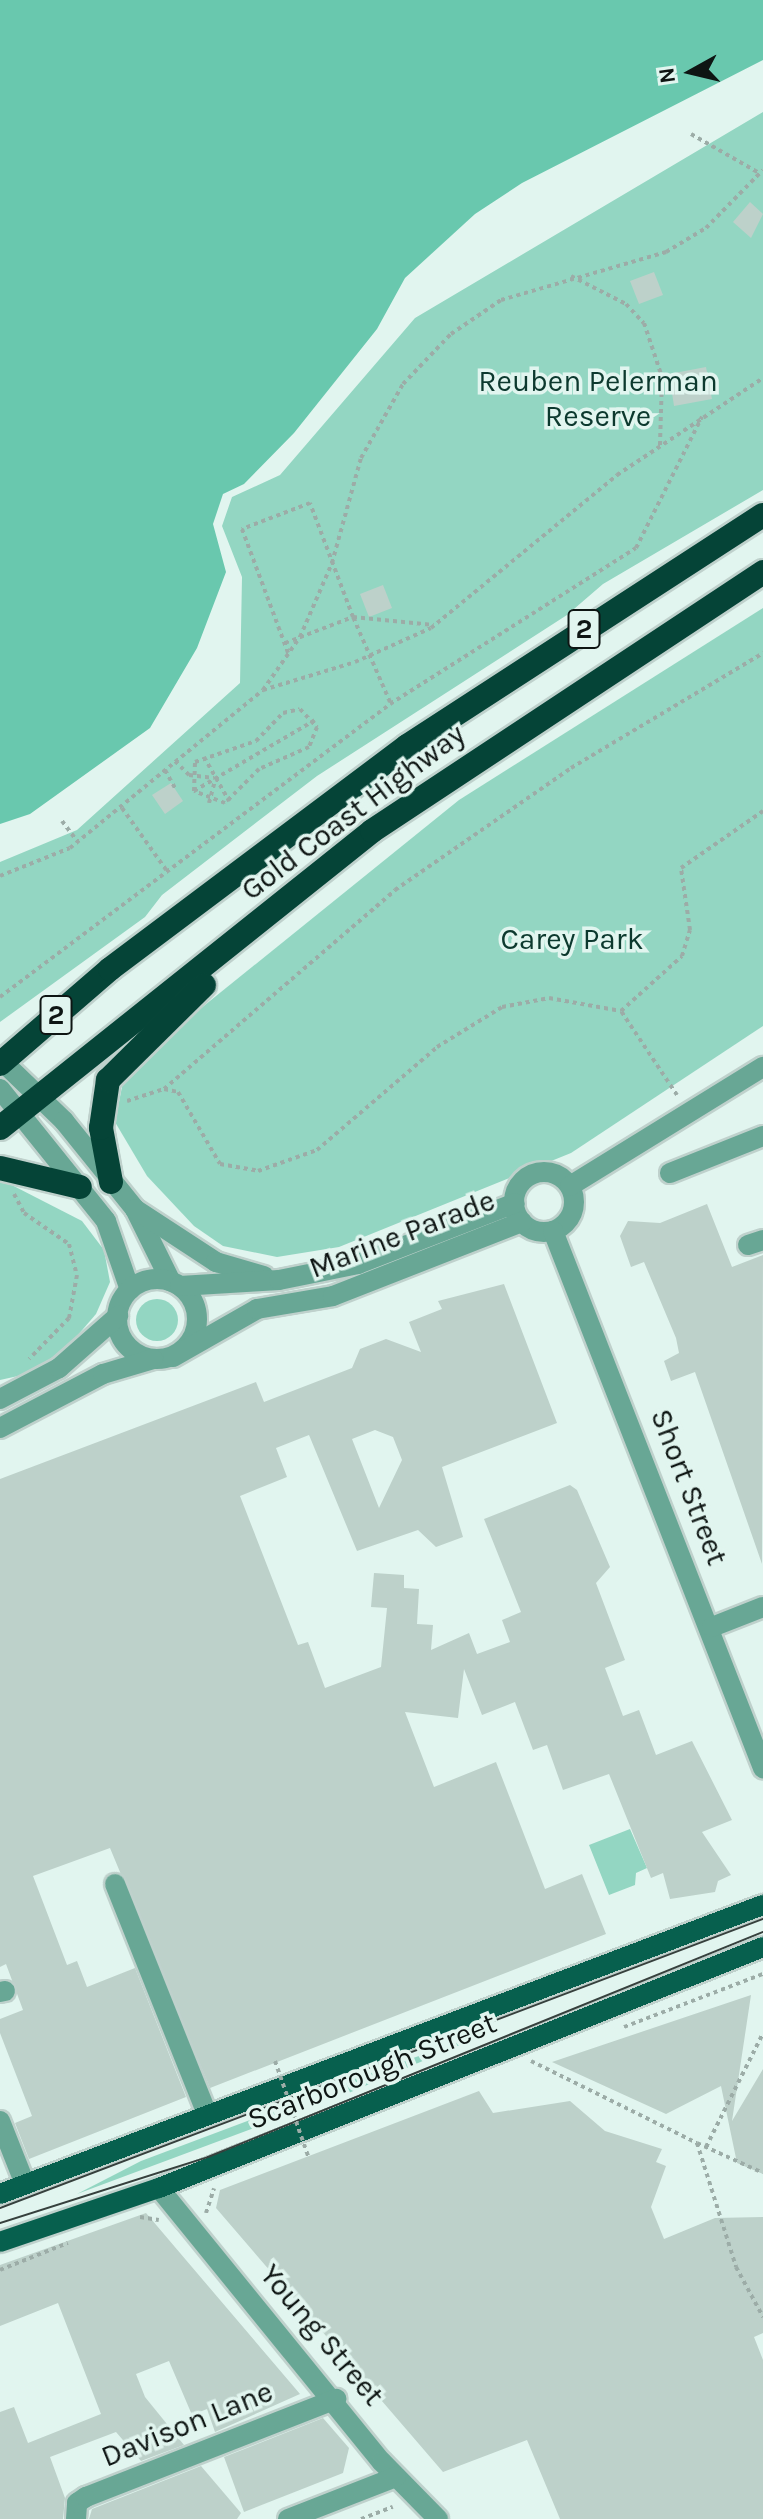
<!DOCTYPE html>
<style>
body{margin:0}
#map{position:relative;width:763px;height:2519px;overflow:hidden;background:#e1f5ef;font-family:Karla,sans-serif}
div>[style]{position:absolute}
.green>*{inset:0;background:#93d6c2}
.round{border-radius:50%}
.water>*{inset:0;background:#69c8ae}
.building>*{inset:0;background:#bdd1ca}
.path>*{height:4px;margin-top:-2px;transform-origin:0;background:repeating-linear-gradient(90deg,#9caca7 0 4px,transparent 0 8px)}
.roads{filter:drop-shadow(2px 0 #bfd1cc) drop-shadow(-2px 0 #bfd1cc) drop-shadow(0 2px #bfd1cc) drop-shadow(0 -2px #bfd1cc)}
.minor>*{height:20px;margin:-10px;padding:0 10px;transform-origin:10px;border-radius:10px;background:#68a795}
.minor>.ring{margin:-10px;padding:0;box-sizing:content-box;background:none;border:20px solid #68a795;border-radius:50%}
.major>*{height:20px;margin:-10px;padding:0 10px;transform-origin:10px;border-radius:10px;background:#07604e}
.highway>*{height:24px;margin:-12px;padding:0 12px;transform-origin:12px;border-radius:12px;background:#054437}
.tram>*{height:2px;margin:-1px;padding:0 1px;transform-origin:1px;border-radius:1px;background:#36403d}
.path-bridge>*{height:4px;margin-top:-2px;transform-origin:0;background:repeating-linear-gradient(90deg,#9caca7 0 4px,transparent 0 8px)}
span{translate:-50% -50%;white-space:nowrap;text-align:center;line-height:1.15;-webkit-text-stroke:7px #e1f5ef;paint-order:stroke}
.shield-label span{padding:2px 6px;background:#e1f5ef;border:2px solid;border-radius:6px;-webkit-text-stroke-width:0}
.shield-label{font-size:28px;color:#0e1513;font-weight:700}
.park-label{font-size:30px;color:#0c392e}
.street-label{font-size:30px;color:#0e1513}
.north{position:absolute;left:651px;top:32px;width:80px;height:80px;-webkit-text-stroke:6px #e1f5ef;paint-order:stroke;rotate:262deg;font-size:22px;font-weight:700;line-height:32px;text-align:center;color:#0e1513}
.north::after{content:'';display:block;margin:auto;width:28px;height:36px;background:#0e1513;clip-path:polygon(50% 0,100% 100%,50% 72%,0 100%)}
</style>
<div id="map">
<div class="green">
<i style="clip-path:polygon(763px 112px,763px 490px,603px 584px,567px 615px,317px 776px,162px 895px,145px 917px,0 1022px,0 862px,77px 830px,240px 683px,242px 577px,222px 526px,232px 497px,280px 475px,415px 318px)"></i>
<i style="clip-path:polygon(763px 608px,763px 1026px,571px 1153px,339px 1247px,277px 1257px,223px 1246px,194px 1226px,147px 1176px,115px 1122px,123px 1082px,138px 1059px,459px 800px)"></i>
<i style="clip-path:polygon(0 1179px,82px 1221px,104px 1250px,110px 1282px,96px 1314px,65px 1350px,27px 1374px,0 1380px)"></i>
<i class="round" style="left:136px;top:1299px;width:42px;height:42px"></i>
<i style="clip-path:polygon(630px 1829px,647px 1868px,636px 1873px,635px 1885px,609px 1895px,589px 1845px)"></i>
<i style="clip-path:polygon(461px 2041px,462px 2044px,344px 2095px,340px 2084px)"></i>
<i style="clip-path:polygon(282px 2108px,286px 2116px,77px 2194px,141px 2161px)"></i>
</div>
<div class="water">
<i style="clip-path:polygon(0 0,763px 0,763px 60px,522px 183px,475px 214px,405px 278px,377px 329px,294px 433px,244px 484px,223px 494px,213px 524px,226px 572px,197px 648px,150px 728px,30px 814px,0 824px)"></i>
</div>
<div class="building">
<i style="clip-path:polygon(750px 202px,763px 214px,751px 238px,733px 222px)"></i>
<i style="clip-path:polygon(654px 272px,663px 295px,639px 304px,630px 281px)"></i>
<i style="clip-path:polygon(706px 367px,712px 399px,674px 406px,669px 374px)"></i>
<i style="clip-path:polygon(383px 585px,392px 608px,369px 617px,360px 594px)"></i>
<i style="clip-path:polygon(171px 783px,183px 801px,165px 814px,152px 795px)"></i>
<i style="clip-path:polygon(707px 1204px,732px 1267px,763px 1255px,762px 1564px,695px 1372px,671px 1381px,664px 1361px,679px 1353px,676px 1338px,644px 1262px,631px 1267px,620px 1236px,628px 1221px,660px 1223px)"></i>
<i style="clip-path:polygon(evenodd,504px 1284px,557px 1423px,442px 1467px,463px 1537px,436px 1547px,418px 1530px,357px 1551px,309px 1435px,276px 1448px,287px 1477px,240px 1496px,298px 1645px,308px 1642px,325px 1688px,381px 1667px,387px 1608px,371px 1607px,374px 1573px,404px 1575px,404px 1588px,419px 1589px,417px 1624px,433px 1625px,431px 1650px,469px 1633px,477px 1654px,510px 1642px,502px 1620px,521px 1612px,484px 1519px,570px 1485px,577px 1490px,610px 1567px,596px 1583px,625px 1660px,605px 1668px,623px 1716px,639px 1710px,656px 1755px,692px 1741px,732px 1820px,702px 1832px,731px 1875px,718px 1881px,715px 1892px,670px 1899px,663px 1873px,651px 1878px,609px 1774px,563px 1790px,547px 1745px,533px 1750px,515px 1702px,482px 1715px,464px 1669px,458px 1718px,405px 1712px,434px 1787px,496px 1762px,545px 1889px,582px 1874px,606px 1934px,210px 2088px,110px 1848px,33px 1876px,67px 1965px,77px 1961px,87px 1987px,135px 1968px,186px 2097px,29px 2159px,15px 2123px,32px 2116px,0 2033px,0 2019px,23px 2010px,6px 1964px,0 1967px,0 1479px,256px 1382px,264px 1402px,352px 1368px,360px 1349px,386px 1339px,421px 1352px,409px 1322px,442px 1309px,438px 1301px,504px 1284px,375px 1430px,393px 1437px,402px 1460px,379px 1508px,352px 1439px,375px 1430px)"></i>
<i style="clip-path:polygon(751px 1995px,732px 2121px,763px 2069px,763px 2174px,737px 2163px,721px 2086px,666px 2114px,552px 2062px)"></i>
<i style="clip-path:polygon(479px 2091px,493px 2113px,570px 2101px,605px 2131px,662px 2149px,656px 2162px,666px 2166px,651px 2207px,664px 2239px,715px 2218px,763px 2217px,763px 2333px,754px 2337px,763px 2360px,763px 2519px,560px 2519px,527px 2440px,443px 2472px,216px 2208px,220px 2190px)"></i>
<i style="clip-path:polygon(146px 2213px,300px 2394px,215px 2432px,207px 2409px,192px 2415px,169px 2361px,136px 2374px,145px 2397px,184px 2445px,141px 2461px,116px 2432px,50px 2457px,65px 2498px,63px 2519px,0 2519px,0 2412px,14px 2407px,28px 2443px,101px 2414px,58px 2303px,0 2326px,0 2265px)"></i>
<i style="clip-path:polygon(323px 2418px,349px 2448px,343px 2473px,244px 2512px,224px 2457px)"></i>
<i style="clip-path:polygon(201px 2466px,241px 2513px,237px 2519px,89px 2519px,92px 2509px)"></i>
</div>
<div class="path">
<i style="left:691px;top:134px;width:78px;rotate:29.8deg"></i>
<i style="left:571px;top:276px;width:62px;rotate:27deg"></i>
<i style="left:626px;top:304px;width:26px;rotate:47deg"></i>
<i style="left:644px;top:323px;width:57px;rotate:71.6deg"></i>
<i style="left:662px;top:377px;width:68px;rotate:91.7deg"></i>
<i style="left:285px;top:643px;width:73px;rotate:-20.9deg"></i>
<i style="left:353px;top:617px;width:122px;rotate:-110.7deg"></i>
<i style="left:310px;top:503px;width:73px;rotate:159.1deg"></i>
<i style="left:242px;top:529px;width:132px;rotate:69.6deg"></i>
<i style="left:263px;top:690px;width:65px;rotate:-55.1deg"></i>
<i style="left:300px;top:637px;width:81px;rotate:-66.6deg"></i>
<i style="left:332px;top:563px;width:109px;rotate:-74.6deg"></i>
<i style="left:361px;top:458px;width:85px;rotate:-60.4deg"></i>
<i style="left:403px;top:384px;width:69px;rotate:-46.2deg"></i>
<i style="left:451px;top:334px;width:60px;rotate:-34.2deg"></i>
<i style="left:501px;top:300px;width:172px;rotate:-16.2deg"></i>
<i style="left:666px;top:252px;width:47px;rotate:-31deg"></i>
<i style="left:706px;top:228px;width:81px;rotate:-45.5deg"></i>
<i style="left:390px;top:702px;width:93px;rotate:-113.5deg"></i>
<i style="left:353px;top:617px;width:81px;rotate:5.6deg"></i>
<i style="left:300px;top:709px;width:25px;rotate:47deg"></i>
<i style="left:317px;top:727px;width:22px;rotate:112deg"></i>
<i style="left:309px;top:747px;width:55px;rotate:156.3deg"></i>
<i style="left:259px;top:769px;width:48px;rotate:135deg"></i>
<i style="left:225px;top:803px;width:33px;rotate:-159deg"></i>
<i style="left:194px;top:791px;width:29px;rotate:-88deg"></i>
<i style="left:195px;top:762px;width:65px;rotate:-19deg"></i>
<i style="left:256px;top:741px;width:39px;rotate:-46deg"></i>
<i style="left:283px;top:713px;width:17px;rotate:-13deg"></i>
<i style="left:204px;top:757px;width:51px;rotate:60.4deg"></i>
<i style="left:175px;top:761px;width:20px;rotate:45deg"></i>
<i style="left:189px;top:775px;width:25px;rotate:7deg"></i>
<i style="left:165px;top:770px;width:23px;rotate:61deg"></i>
<i style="left:194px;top:791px;width:140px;rotate:-30.4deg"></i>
<i style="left:209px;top:803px;width:23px;rotate:-75deg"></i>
<i style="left:122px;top:808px;width:77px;rotate:54.5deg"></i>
<i style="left:62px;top:821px;width:26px;rotate:53deg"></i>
<i style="left:0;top:876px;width:75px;rotate:-21.8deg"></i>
<i style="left:70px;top:848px;width:249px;rotate:-39.3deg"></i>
<i style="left:263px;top:690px;width:96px;rotate:-16.9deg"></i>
<i style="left:355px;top:662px;width:83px;rotate:-24.1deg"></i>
<i style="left:431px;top:628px;width:241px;rotate:-39.4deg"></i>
<i style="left:617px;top:475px;width:175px;rotate:-33.6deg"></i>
<i style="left:0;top:997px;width:488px;rotate:-36.9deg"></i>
<i style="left:390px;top:704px;width:291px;rotate:-32.4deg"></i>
<i style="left:636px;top:548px;width:147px;rotate:-63.3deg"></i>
<i style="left:164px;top:1089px;width:305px;rotate:-40.7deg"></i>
<i style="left:395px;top:890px;width:214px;rotate:-34.7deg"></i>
<i style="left:571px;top:768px;width:224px;rotate:-30.9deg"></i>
<i style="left:677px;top:1095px;width:101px;rotate:-123.7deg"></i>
<i style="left:621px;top:1011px;width:82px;rotate:-42deg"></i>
<i style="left:682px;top:956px;width:27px;rotate:-73deg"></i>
<i style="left:690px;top:930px;width:63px;rotate:-98.3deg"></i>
<i style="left:681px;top:868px;width:100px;rotate:-34.8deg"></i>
<i style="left:127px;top:1101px;width:39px;rotate:-18deg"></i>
<i style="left:164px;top:1089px;width:14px;rotate:12deg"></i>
<i style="left:178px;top:1092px;width:83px;rotate:59.7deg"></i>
<i style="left:220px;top:1164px;width:39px;rotate:10deg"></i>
<i style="left:258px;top:1171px;width:63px;rotate:-19.6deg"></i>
<i style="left:317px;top:1150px;width:158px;rotate:-40.6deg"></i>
<i style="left:437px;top:1047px;width:76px;rotate:-31.6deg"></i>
<i style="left:502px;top:1007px;width:48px;rotate:-10.8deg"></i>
<i style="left:549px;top:998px;width:73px;rotate:10.2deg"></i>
<i style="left:14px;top:1194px;width:21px;rotate:62deg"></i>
<i style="left:24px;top:1213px;width:55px;rotate:34.6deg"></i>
<i style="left:69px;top:1244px;width:32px;rotate:76deg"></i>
<i style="left:77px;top:1275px;width:44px;rotate:100.5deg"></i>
<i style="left:69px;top:1318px;width:57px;rotate:134.3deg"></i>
<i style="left:624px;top:2027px;width:149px;rotate:-20.9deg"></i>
<i style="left:531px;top:2061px;width:185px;rotate:26.3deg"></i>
<i style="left:697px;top:2143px;width:130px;rotate:72.5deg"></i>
<i style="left:736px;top:2267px;width:57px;rotate:61.6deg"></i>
<i style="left:697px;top:2143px;width:72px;rotate:24.4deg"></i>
<i style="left:706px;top:2147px;width:127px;rotate:-63.4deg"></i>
<i style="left:206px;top:2213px;width:26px;rotate:-72deg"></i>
<i style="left:140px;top:2217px;width:19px;rotate:9deg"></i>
<i style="left:0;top:2270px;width:73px;rotate:-21.7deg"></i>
<i style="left:361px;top:2519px;width:34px;rotate:-21deg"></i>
</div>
<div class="roads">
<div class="minor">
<i style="left:3px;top:1062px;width:85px;rotate:44deg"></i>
<i style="left:64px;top:1121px;width:113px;rotate:51.1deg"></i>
<i style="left:135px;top:1209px;width:81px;rotate:63.7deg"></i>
<i style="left:0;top:1089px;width:169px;rotate:51.2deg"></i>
<i style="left:106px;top:1221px;width:73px;rotate:70.8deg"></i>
<i class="ring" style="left:514px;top:1172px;width:40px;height:40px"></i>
<i style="left:670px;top:1173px;width:100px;rotate:-21.7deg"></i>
<i style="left:570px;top:1186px;width:227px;rotate:-31.7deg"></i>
<i style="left:135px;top:1209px;width:97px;rotate:33.2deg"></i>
<i style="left:216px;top:1262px;width:50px;rotate:16.3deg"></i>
<i style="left:553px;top:1231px;width:577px;rotate:68.64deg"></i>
<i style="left:748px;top:1245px;width:16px;rotate:-18deg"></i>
<i class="ring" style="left:117px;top:1279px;width:60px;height:60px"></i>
<i style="left:180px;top:1286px;width:99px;rotate:-3.5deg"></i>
<i style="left:279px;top:1280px;width:81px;rotate:-11.4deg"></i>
<i style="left:358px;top:1264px;width:168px;rotate:-21.2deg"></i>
<i style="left:173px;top:1357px;width:97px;rotate:-29.7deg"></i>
<i style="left:257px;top:1309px;width:77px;rotate:-9.7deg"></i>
<i style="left:333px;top:1296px;width:203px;rotate:-21.4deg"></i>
<i style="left:0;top:1399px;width:67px;rotate:-27.7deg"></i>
<i style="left:59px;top:1368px;width:79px;rotate:-41.4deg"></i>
<i style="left:0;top:1428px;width:116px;rotate:-27.7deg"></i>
<i style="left:103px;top:1374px;width:52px;rotate:-16.7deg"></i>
<i style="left:712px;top:1627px;width:55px;rotate:-21.4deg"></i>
<i style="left:115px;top:1884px;width:248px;rotate:68.2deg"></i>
<i style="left:0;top:1992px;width:5px;rotate:-11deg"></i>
<i style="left:0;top:2121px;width:68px;rotate:68.4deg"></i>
<i style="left:159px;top:2188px;width:353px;rotate:50.9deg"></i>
<i style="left:382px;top:2462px;width:80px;rotate:45.5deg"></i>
<i style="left:76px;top:2519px;width:16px;rotate:-86deg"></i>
<i style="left:77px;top:2503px;width:11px;rotate:-34deg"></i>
<i style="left:86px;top:2497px;width:269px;rotate:-21.4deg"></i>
<i style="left:288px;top:2519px;width:116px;rotate:-21.3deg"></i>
</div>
<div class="major">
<i style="left:0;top:2194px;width:816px;rotate:-20.75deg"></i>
<i style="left:0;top:2242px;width:168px;rotate:-18.8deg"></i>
<i style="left:159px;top:2188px;width:650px;rotate:-21.75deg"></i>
</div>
<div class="highway">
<i style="left:0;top:1064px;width:145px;rotate:-40.8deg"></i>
<i style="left:110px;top:969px;width:371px;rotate:-36.9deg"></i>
<i style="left:407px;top:746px;width:424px;rotate:-33deg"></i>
<i style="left:0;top:1128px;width:476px;rotate:-38.6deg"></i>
<i style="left:372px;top:831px;width:469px;rotate:-33.5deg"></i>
<i style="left:0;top:1168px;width:82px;rotate:13.4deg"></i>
<i style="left:111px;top:1182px;width:55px;rotate:-100.5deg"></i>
<i style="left:101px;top:1128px;width:49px;rotate:-81.7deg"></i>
<i style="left:108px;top:1080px;width:135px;rotate:-44.7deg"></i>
</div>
</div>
<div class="tram">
<i style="left:0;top:2208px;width:816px;rotate:-20.75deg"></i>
<i style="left:0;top:2223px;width:218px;rotate:-17.6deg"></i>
<i style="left:208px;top:2157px;width:599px;rotate:-22.07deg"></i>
</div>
<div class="path-bridge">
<i style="left:275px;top:2061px;width:101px;rotate:70.8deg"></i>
</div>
<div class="shield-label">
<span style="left:584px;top:629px">2</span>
<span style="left:56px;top:1015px">2</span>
</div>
<div class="park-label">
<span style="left:598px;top:398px">Reuben Pelerman<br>Reserve</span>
<span style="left:572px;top:939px">Carey Park</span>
</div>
<div class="street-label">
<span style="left:353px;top:812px;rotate:-37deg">Gold Coast Highway</span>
<span style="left:402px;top:1234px;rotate:-21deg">Marine Parade</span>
<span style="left:689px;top:1487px;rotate:69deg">Short Street</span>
<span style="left:372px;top:2071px;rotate:-22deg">Scarborough Street</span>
<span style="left:322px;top:2335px;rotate:50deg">Young Street</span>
<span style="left:187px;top:2424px;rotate:-22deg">Davison Lane</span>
</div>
<div class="north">N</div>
</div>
